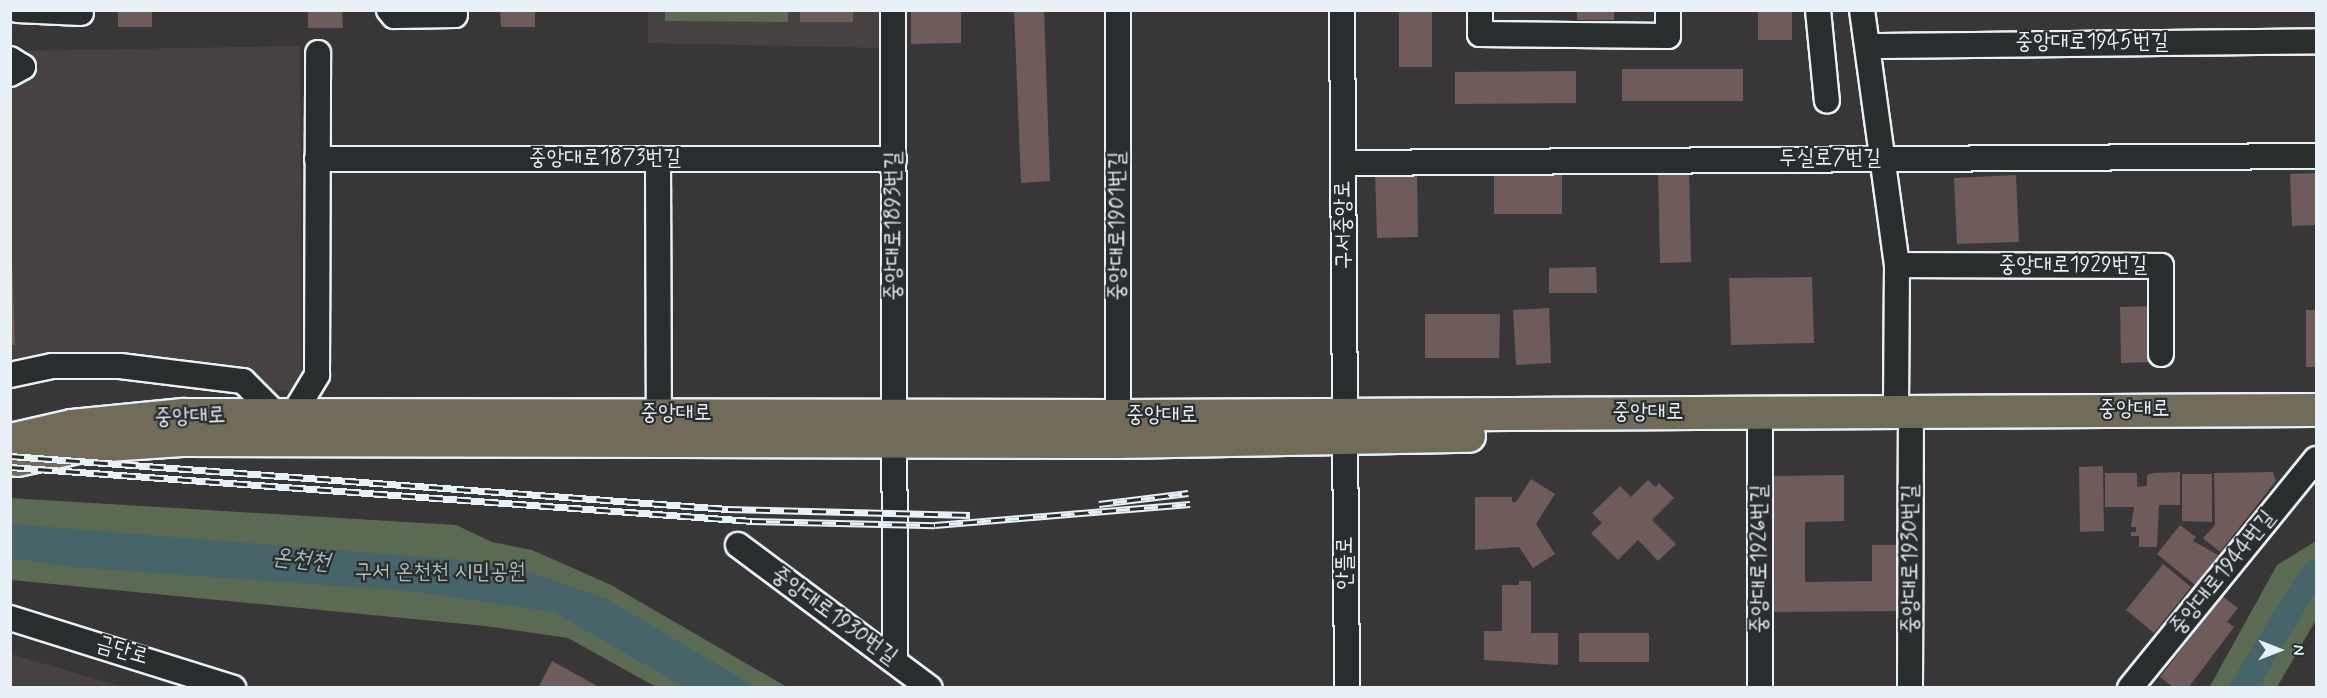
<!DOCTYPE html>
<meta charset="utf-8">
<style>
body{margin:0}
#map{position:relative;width:2327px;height:698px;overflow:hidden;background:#383637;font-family:Mynerve,"Poor Story",sans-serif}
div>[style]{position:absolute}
.built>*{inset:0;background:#484142}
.green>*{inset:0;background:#5a6a53}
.water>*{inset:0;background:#466469}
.building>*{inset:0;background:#6e5b5a}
.roads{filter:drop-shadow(2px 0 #e8f1f8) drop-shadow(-2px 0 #e8f1f8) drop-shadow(0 2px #e8f1f8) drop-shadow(0 -2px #e8f1f8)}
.minor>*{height:24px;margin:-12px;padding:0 12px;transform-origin:12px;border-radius:12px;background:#2a2d2e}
.major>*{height:32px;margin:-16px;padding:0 16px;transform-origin:16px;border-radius:16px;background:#726b5a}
.rail>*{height:7px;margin-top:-3.5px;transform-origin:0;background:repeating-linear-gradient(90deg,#2a2d2e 0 14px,#e8f1f8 0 28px);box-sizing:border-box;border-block:2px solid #e8f1f8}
span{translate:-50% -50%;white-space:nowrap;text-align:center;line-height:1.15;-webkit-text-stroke:4.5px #2a2d2e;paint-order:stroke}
.street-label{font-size:22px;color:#e8f1f8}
.park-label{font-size:22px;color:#afbbb6}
.water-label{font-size:24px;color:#a7b9bf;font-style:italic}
.frame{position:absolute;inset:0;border:12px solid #e8f1f8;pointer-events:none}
.north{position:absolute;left:2249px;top:620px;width:60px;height:60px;-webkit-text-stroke:4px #2a2d2e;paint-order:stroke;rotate:90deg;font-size:16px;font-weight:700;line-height:24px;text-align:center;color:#e8f1f8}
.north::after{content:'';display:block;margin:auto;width:21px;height:27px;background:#e8f1f8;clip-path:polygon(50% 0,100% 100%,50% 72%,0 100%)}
</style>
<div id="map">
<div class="built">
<i style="clip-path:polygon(648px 11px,882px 11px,881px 48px,648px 43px)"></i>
<i style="clip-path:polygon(300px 46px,302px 393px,130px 377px,57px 377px,11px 387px,10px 51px)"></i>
<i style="clip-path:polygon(10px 654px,11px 654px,123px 687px,11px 687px)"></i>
</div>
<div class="green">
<i style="clip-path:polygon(665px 11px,788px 11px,788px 22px,665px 21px)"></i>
<i style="clip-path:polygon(10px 498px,456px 525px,492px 542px,532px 550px,611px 585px,787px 687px,656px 687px,568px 638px,485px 626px,11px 580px)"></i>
<i style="clip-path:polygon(2316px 541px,2316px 620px,2277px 687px,2209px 688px,2277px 565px)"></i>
</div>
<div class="water">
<i style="clip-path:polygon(11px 524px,472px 561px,520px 569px,607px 599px,755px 687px,684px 687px,554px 612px,411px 591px,73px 567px,11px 558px)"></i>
<i style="clip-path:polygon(2316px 557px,2316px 591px,2258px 687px,2228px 687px,2303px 566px)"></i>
</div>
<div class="building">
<i style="clip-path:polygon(118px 10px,152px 10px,152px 27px,118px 27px)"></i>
<i style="clip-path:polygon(308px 10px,342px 10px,343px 28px,308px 28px)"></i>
<i style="clip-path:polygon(500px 10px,535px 10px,535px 27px,501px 27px)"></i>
<i style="clip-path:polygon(800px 10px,853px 10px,853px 22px,800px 22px)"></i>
<i style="clip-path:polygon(911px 10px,961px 10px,961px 43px,911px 44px)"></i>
<i style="clip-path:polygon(1014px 10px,1044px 10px,1050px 181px,1021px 183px)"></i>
<i style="clip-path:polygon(1399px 10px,1432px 10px,1432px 67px,1399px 67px)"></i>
<i style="clip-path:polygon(1577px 10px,1614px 10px,1614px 20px,1577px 20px)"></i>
<i style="clip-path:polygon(1758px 10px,1792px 10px,1792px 40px,1758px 40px)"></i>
<i style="clip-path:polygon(1622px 69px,1743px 69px,1743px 101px,1622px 101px)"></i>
<i style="clip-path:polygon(1576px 71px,1576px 103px,1455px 104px,1455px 72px)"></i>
<i style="clip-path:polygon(1689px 168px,1691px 262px,1660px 263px,1658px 169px)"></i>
<i style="clip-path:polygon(1417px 172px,1418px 237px,1377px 238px,1375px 173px)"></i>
<i style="clip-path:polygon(2316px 173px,2316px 225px,2292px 226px,2290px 174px)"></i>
<i style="clip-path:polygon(1494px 174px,1562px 174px,1562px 214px,1494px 214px)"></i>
<i style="clip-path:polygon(2016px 175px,2019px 242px,1957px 244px,1954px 178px)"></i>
<i style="clip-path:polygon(10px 257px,12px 257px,15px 345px,10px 345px)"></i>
<i style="clip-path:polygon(1596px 267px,1597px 293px,1549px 293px,1549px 268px)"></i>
<i style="clip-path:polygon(1812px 277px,1814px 343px,1731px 345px,1729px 278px)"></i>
<i style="clip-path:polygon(2158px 306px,2159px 362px,2121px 363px,2120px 307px)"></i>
<i style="clip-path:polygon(1549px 308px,1551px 363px,1516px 365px,1513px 310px)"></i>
<i style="clip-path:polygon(2306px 310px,2316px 310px,2316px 367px,2306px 367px)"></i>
<i style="clip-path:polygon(1425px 314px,1500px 314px,1499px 358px,1425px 358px)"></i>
<i style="clip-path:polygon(2103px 466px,2104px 531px,2080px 532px,2079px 467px)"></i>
<i style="clip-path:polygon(2180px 472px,2180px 505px,2159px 505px,2157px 547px,2139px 547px,2139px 536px,2131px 536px,2131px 532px,2136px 532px,2136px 527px,2131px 527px,2134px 507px,2105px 507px,2105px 473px,2137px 473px,2137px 487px,2147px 486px,2147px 475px,2154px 473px)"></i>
<i style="clip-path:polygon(2273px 472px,2276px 481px,2220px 552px,2203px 538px,2215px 525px,2214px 473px)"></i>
<i style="clip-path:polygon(2182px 474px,2212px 474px,2212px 522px,2182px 521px)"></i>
<i style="clip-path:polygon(1844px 475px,1844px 521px,1805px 522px,1805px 582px,1872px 581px,1872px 545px,1904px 545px,1905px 611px,1773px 612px,1771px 476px)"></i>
<i style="clip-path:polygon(1531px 479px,1555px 494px,1536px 524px,1555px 554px,1533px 568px,1519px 547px,1475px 550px,1475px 497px,1512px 497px,1512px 502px,1516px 502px)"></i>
<i style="clip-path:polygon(1648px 480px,1655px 487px,1659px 483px,1674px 498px,1652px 520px,1676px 544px,1658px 561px,1638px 540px,1618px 560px,1591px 533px,1602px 523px,1592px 513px,1620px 486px,1631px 497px)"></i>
<i style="clip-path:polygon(2180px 525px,2196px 537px,2193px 541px,2218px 555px,2195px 585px,2157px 554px)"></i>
<i style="clip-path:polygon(2163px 564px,2191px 587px,2154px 633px,2126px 610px)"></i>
<i style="clip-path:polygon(1519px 581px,1531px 581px,1531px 633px,1558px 633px,1558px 665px,1484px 660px,1484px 631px,1502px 631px,1502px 585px,1519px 585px)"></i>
<i style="clip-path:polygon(2222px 596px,2238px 608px,2227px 622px,2234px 627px,2188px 688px,2174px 688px,2160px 677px)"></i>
<i style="clip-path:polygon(1579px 633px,1649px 633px,1649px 662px,1579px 662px)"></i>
<i style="clip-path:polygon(552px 661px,601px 688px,538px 688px)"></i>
</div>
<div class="roads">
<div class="minor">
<i style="left:17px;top:10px;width:64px;rotate:2.7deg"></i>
<i style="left:389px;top:10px;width:8px;rotate:50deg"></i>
<i style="left:394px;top:16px;width:61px;rotate:-0.9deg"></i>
<i style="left:893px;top:10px;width:650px;rotate:89.82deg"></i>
<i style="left:1118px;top:10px;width:421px;rotate:90deg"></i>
<i style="left:1342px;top:10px;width:678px;rotate:89.58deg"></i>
<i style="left:1480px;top:10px;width:24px;rotate:90deg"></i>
<i style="left:1480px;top:34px;width:188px;rotate:0.6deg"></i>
<i style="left:1668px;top:36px;width:26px;rotate:-90deg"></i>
<i style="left:1818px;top:10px;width:91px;rotate:84.4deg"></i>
<i style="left:1862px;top:10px;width:257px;rotate:82.2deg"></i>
<i style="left:1897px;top:265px;width:146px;rotate:90.4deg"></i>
<i style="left:1868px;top:46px;width:448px;rotate:-0.6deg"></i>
<i style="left:10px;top:59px;width:15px;rotate:32deg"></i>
<i style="left:23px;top:67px;width:15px;rotate:152deg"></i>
<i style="left:317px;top:159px;width:577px"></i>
<i style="left:658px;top:159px;width:255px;rotate:89.8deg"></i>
<i style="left:1343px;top:163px;width:973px;rotate:-0.41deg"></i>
<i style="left:1897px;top:265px;width:264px;rotate:0.2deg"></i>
<i style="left:2161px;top:266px;width:88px;rotate:90deg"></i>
<i style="left:10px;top:375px;width:43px;rotate:-12.1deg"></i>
<i style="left:52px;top:366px;width:68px"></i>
<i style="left:120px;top:366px;width:124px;rotate:7deg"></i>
<i style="left:243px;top:381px;width:48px;rotate:45deg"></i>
<i style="left:293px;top:415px;width:47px;rotate:-59deg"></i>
<i style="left:317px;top:375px;width:322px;rotate:-89.8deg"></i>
<i style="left:738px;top:545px;width:239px;rotate:36.7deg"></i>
<i style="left:10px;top:618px;width:234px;rotate:17.4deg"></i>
<i style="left:1760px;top:688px;width:257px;rotate:-90deg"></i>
<i style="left:1910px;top:688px;width:258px;rotate:-89.8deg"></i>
<i style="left:2130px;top:688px;width:295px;rotate:-50.9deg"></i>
</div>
<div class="major">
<i style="left:10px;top:440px;width:64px;rotate:-12.7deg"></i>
<i style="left:72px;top:426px;width:112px;rotate:-5.7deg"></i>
<i style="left:183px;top:415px;width:936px;rotate:0.06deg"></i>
<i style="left:1119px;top:416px;width:1197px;rotate:-0.29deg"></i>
<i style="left:17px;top:460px;width:62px;rotate:-12deg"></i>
<i style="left:78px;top:447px;width:104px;rotate:-3.9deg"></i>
<i style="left:182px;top:440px;width:936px;rotate:0.12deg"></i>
<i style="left:1118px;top:442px;width:351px;rotate:-1deg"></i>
</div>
</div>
<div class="rail">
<i style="left:10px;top:456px;width:720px;rotate:4.22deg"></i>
<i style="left:728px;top:509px;width:242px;rotate:1.4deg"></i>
<i style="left:10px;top:467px;width:744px;rotate:4.16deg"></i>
<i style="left:752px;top:521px;width:183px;rotate:1.3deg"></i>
<i style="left:935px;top:525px;width:256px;rotate:-4.7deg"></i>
<i style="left:1099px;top:504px;width:90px;rotate:-7deg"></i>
</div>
<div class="street-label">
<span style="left:2092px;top:43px">중앙대로1945번길</span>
<span style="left:605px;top:159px">중앙대로1873번길</span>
<span style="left:1830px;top:159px">두실로7번길</span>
<span style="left:1344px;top:225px;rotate:-91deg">구서중앙로</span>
<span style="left:894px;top:226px;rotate:-90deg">중앙대로1893번길</span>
<span style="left:1118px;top:226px;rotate:-90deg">중앙대로1901번길</span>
<span style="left:2073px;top:266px">중앙대로1929번길</span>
<span style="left:2134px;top:410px">중앙대로</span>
<span style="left:1648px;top:413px">중앙대로</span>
<span style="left:676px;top:414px">중앙대로</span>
<span style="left:1162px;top:416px">중앙대로</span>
<span style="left:190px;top:417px;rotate:-2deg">중앙대로</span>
<span style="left:1760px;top:559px;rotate:-90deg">중앙대로1926번길</span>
<span style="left:1911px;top:559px;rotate:-90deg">중앙대로1930번길</span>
<span style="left:1346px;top:563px;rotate:-90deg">안뜰로</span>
<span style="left:2223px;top:573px;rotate:-51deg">중앙대로1944번길</span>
<span style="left:834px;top:616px;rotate:36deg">중앙대로1930번길</span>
<span style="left:122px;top:651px;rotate:16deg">금단로</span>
</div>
<div class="park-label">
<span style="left:440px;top:573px">구서 온천천 시민공원</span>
</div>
<div class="water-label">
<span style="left:301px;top:560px;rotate:6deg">온천천</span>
</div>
<div class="frame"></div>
<div class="north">N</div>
</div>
